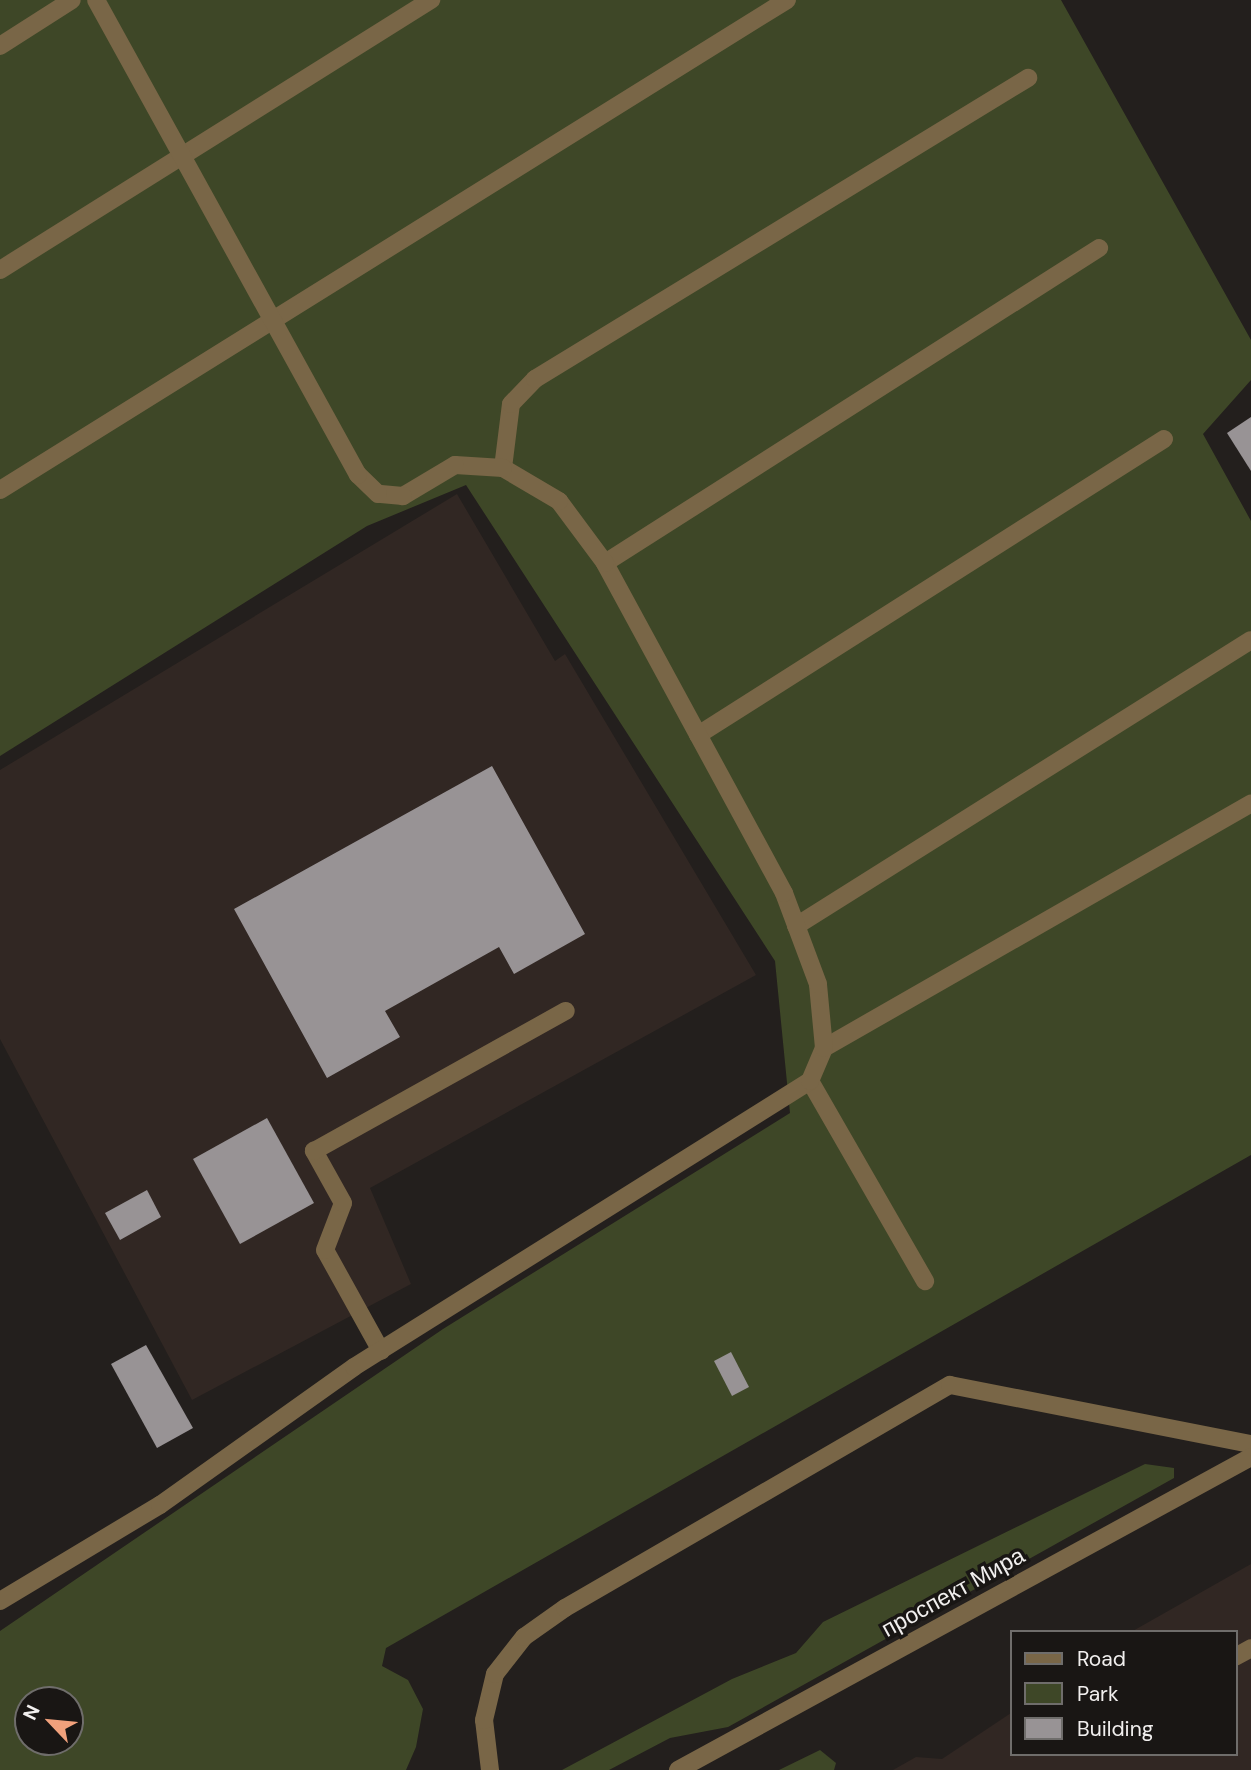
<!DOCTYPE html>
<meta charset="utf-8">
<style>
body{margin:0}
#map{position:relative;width:1251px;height:1770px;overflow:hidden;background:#231f1d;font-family:"DM Sans",sans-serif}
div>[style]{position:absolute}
.built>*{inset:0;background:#312723}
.green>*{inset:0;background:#3e4727}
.building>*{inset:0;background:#989395}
.minor>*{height:18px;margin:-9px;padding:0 9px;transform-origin:9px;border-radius:9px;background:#796647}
span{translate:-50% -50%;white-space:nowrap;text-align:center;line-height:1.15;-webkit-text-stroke:7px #191614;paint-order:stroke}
.street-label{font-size:23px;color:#f1efee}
.legend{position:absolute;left:1010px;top:1630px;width:228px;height:126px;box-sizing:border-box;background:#191614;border:2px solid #6f6d6b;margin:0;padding:9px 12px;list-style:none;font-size:21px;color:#f1efee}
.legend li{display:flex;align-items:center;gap:14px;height:35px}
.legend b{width:35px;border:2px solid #6f6d6b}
.north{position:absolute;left:14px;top:1686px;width:70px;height:70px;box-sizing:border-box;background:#191614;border:2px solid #6f6d6b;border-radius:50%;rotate:296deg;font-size:19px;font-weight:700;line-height:28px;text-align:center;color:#f1efee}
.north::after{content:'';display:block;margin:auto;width:24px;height:32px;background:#f1a17c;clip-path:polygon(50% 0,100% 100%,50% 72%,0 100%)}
</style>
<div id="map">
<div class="built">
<i style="clip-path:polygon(457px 494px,555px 661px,565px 654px,756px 975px,370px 1188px,411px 1284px,192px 1400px,0 1039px,0 770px)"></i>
<i style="clip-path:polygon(1251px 1564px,1251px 1770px,893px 1770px,916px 1757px,942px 1759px,1011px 1713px,1011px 1754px,1235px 1754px,1235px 1632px,1131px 1632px)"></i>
</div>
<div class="green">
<i style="clip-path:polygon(evenodd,0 0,1061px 0,1251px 340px,1251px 380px,1203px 434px,1251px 521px,1251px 1155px,386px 1648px,382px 1666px,408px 1680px,423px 1709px,416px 1747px,406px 1770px,0 1770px,0 1631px,443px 1329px,790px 1113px,775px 961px,466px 485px,367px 526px,0 756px,0 0,28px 1700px,70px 1700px,70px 1742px,28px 1742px,28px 1700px)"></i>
<i style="clip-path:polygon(1145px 1464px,1174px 1468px,1174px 1478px,728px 1727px,670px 1738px,609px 1770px,562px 1770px,732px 1679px,796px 1653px,823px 1622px)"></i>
<i style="clip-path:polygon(820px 1750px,836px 1763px,834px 1770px,779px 1770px)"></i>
</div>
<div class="building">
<i style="clip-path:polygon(1251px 417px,1251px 471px,1227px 433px)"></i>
<i style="clip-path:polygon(492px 766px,585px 934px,514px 974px,499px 947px,385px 1011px,400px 1037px,327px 1078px,234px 909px)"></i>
<i style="clip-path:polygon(267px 1118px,314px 1203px,240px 1244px,193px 1159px)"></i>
<i style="clip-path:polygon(147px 1190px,161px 1217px,120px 1240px,105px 1213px)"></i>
<i style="clip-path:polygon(146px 1345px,193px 1428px,157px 1448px,111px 1364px)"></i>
<i style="clip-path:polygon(731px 1352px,749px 1387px,732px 1396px,714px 1361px)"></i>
</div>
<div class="minor">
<i style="left:0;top:46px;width:85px;rotate:-32.6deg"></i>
<i style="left:0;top:270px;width:509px;rotate:-32.07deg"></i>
<i style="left:503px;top:468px;width:64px;rotate:-82.9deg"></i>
<i style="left:511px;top:404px;width:35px;rotate:-46deg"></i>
<i style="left:535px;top:379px;width:578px;rotate:-31.41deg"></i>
<i style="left:0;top:490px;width:927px;rotate:-31.91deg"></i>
<i style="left:605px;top:563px;width:586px;rotate:-32.52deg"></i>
<i style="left:698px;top:735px;width:552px;rotate:-32.42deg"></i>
<i style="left:796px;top:926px;width:537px;rotate:-32.15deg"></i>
<i style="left:824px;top:1048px;width:492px;rotate:-29.8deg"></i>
<i style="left:810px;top:1081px;width:231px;rotate:60.1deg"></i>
<i style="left:381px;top:1351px;width:115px;rotate:-119deg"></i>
<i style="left:325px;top:1250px;width:50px;rotate:-69deg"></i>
<i style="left:343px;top:1203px;width:60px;rotate:-119.1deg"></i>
<i style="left:314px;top:1151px;width:288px;rotate:-29.1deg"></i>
<i style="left:0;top:1601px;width:187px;rotate:-31deg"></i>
<i style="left:160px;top:1505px;width:238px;rotate:-35.4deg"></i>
<i style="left:354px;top:1367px;width:538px;rotate:-32.1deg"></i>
<i style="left:810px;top:1081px;width:36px;rotate:-67deg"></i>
<i style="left:824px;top:1048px;width:64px;rotate:-95.4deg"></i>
<i style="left:818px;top:984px;width:97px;rotate:-110.5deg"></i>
<i style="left:784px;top:893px;width:375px;rotate:-118.5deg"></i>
<i style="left:605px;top:563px;width:77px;rotate:-126.6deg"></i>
<i style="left:559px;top:501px;width:65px;rotate:-149.5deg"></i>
<i style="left:503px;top:468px;width:48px;rotate:-176.4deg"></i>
<i style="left:455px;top:465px;width:61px;rotate:149.2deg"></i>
<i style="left:403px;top:496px;width:25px;rotate:-175deg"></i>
<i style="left:378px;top:494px;width:28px;rotate:-136deg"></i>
<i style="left:358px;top:475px;width:542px;rotate:-118.88deg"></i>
<i style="left:1235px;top:1657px;width:18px;rotate:-29deg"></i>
<i style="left:490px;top:1770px;width:50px;rotate:-96.8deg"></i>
<i style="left:484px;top:1720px;width:47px;rotate:-76.6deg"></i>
<i style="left:495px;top:1674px;width:47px;rotate:-51.9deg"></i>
<i style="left:524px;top:1637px;width:50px;rotate:-35.3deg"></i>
<i style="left:565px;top:1608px;width:445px;rotate:-30.1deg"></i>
<i style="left:950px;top:1385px;width:307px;rotate:11.1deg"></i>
<i style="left:678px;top:1770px;width:653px;rotate:-28.65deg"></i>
</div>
<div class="street-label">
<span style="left:953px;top:1592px;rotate:-29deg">проспект Мира</span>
</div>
<ul class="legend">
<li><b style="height:9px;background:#796647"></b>Road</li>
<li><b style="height:19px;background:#3e4727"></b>Park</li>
<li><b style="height:19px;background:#989395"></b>Building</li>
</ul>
<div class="north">N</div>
</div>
